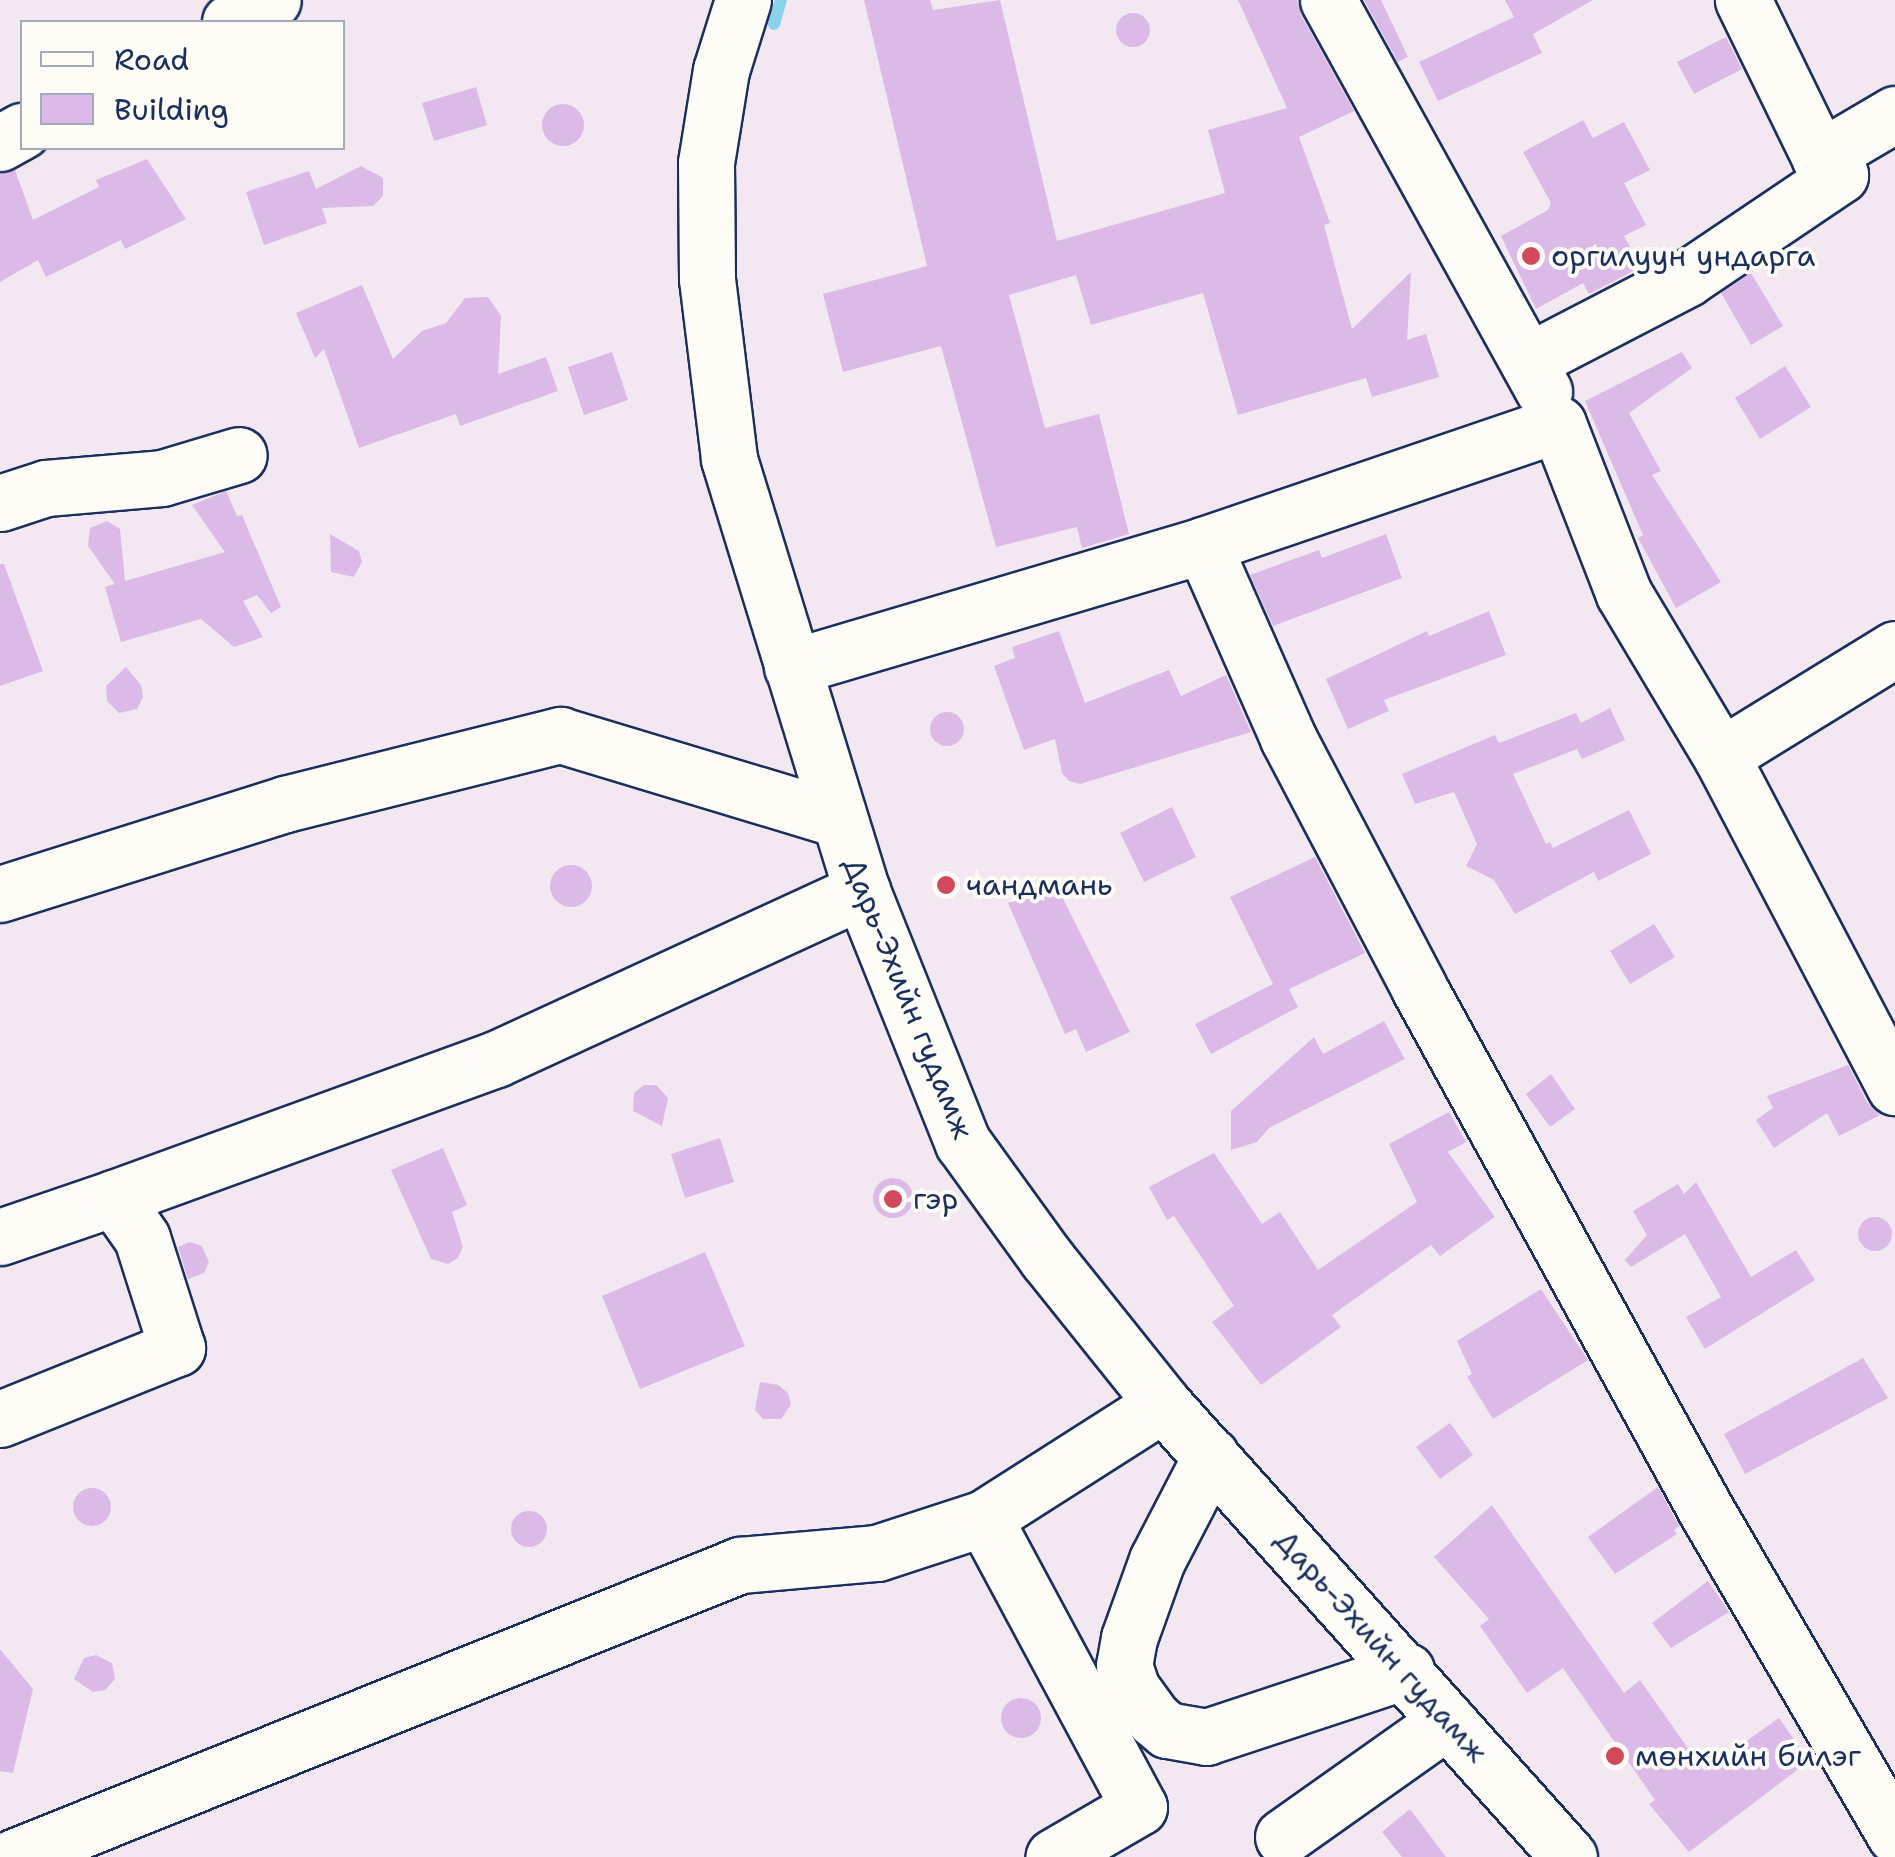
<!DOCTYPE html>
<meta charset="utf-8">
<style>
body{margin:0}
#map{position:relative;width:1895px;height:1857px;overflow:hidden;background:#f3e8f2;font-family:"Shantell Sans",sans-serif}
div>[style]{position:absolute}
.stream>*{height:12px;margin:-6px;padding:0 6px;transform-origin:6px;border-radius:6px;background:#8ad2eb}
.building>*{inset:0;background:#dbbae7}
.round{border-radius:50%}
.roads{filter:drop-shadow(2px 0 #1b2f5e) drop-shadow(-2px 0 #1b2f5e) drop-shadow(0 2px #1b2f5e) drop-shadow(0 -2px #1b2f5e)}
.minor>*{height:55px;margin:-27.5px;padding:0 27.5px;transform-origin:27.5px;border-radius:27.5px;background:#fdfcf7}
.major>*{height:55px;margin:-27.5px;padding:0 27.5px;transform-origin:27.5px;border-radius:27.5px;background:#fdfcf7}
.dots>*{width:28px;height:28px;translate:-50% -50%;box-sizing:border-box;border:5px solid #fdfcf7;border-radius:50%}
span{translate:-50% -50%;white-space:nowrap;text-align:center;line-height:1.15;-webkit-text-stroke:8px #fdfcf7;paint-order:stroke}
.poi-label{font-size:30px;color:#1b2f5e}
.left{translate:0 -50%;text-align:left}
.street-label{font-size:30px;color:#1b2f5e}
.legend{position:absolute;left:20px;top:20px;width:325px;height:130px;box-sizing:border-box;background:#fdfcf7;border:2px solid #a3aaba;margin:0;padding:12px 18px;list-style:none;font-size:30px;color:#1b2f5e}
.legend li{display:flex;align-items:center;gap:20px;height:50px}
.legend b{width:50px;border:2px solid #a3aaba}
</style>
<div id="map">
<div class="stream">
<i style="left:774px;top:24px;width:25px;rotate:-74deg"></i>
</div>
<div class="building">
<i style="clip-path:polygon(864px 0,930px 0,933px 10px,1000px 0,1057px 241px,1225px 193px,1208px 130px,1287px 108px,1238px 0,1297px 0,1301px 15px,1354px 111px,1299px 137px,1330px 223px,1324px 225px,1352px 329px,1411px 272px,1407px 340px,1426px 334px,1439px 377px,1372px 397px,1366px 378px,1238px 415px,1203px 293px,1091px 325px,1076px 275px,1009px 295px,1045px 428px,1099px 414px,1129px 534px,1082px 548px,1077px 527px,996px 547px,941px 346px,843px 372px,823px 294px,927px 266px)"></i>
<i style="clip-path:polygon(1364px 0,1381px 0,1408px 57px,1398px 62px)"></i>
<i style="clip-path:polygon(1505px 0,1593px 0,1533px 34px,1542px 53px,1438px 101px,1419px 62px,1514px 17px)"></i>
<i class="round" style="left:1116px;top:13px;width:34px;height:34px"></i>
<i style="clip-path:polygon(1726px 37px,1742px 69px,1694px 94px,1677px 62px)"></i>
<i style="clip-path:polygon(476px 87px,487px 125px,434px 141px,422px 103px)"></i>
<i class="round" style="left:542px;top:104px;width:42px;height:42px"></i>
<i style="clip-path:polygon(1583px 120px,1593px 138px,1624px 122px,1650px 170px,1624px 183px,1646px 225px,1624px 236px,1641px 267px,1589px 294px,1583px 283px,1536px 309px,1501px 236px,1548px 210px,1551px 203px,1523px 152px)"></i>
<i style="clip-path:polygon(147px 159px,186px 219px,125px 249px,121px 240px,46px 277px,38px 260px,0 282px,0 174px,15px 170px,33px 220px,99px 187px,96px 180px)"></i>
<i style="clip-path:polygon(361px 166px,383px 178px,383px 196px,373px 206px,322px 208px,327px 223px,264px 245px,246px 192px,309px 171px,316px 189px)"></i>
<i style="clip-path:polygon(1751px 273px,1783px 326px,1751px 345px,1721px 293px)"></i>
<i style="clip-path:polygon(362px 285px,393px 359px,422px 331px,446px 323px,465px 298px,488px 297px,501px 316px,498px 374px,546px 357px,558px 391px,460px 426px,456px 414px,359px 448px,324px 349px,315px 358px,296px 313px)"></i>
<i style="clip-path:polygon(612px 352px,628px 400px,584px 415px,568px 367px)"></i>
<i style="clip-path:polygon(1682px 352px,1692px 368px,1629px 413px,1661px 471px,1652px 475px,1721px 582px,1676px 608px,1638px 538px,1643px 535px,1585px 401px)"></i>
<i style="clip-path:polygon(1785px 366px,1811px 407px,1760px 439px,1735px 398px)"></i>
<i style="clip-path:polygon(226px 491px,237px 516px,242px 515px,281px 607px,271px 613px,257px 595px,243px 601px,263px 637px,234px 647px,201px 619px,121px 642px,105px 587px,115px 584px,88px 546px,90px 528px,107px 521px,120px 529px,125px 581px,225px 552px,192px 505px)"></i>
<i style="clip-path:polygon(330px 534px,359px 551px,362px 562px,354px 577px,331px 572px)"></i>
<i style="clip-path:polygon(1386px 534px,1402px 578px,1273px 626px,1250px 575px,1319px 550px,1322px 558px)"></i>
<i style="clip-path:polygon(0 564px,4px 564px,43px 671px,0 686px)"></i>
<i style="clip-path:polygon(1489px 611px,1506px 655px,1384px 700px,1389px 711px,1348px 729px,1326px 679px,1427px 631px,1429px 636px)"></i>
<i style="clip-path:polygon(1059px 631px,1085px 703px,1169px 670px,1181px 696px,1226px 675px,1251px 732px,1080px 784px,1069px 781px,1062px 773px,1055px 739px,1024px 750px,994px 666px,1015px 658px,1012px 647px)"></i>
<i style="clip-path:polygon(126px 667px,141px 685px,143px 697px,137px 709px,119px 713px,107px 701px,106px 686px)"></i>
<i style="clip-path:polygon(1610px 708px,1625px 740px,1582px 759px,1577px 749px,1513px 774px,1546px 844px,1550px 842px,1553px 848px,1629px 810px,1651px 854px,1598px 881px,1594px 872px,1515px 914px,1494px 880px,1466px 866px,1477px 844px,1454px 792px,1415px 804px,1402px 774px,1495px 735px,1499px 743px,1576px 713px,1581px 723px)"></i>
<i class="round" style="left:930px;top:712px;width:34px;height:34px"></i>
<i style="clip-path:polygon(1172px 807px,1196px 857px,1144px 882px,1120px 833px)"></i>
<i style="clip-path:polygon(1315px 857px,1365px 953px,1289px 989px,1298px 1007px,1211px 1054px,1195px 1024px,1273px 984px,1230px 897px)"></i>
<i class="round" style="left:550px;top:865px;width:42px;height:42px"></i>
<i style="clip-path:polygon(1054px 881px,1130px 1032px,1086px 1052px,1076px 1029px,1065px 1034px,1008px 903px)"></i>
<i style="clip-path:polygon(1654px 924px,1675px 957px,1630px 984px,1610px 951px)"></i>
<i style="clip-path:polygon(1384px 1021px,1405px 1059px,1269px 1128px,1257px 1142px,1231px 1150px,1231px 1111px,1314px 1037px,1323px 1054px)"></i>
<i style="clip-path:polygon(1848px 1065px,1867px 1102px,1880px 1115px,1839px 1136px,1827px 1113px,1774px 1148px,1756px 1120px,1773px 1108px,1767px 1096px)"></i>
<i style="clip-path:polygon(1551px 1074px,1575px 1109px,1550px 1127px,1526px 1094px)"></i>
<i style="clip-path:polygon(644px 1085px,656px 1085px,668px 1098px,662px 1126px,633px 1111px,634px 1093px)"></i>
<i style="clip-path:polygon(1449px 1112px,1466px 1142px,1448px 1152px,1495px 1217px,1440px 1256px,1431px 1245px,1332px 1315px,1341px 1327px,1261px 1385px,1212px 1322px,1234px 1306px,1174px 1216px,1167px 1220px,1149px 1187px,1214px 1153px,1262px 1224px,1280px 1212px,1318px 1270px,1417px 1202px,1389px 1144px)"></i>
<i style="clip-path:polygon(720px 1138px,734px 1182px,685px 1198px,671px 1154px)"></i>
<i style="clip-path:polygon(443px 1148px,467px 1205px,452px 1212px,463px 1247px,458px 1258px,448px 1264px,431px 1259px,391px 1170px)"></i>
<i class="round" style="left:873px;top:1178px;width:40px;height:40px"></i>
<i style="clip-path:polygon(1696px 1182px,1751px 1277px,1796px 1250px,1815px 1280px,1705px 1349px,1686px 1317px,1721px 1297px,1685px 1234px,1631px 1267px,1625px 1260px,1647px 1235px,1633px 1211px,1678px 1184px,1684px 1194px)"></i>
<i class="round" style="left:1858px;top:1217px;width:34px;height:34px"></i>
<i style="clip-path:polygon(190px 1242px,202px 1246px,209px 1262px,204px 1273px,188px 1279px,178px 1247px)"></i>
<i style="clip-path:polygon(705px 1252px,745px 1346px,640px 1389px,602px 1296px)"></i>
<i style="clip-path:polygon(1541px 1289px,1588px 1360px,1493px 1419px,1467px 1377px,1472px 1374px,1457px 1341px)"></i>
<i style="clip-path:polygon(1863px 1358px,1888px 1398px,1745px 1474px,1724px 1434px)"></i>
<i style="clip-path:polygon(760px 1382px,778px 1385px,788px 1393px,791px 1404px,781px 1419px,763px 1419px,755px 1410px)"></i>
<i style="clip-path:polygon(1450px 1423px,1473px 1455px,1440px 1479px,1416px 1447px)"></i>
<i style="clip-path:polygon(1658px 1487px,1679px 1526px,1674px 1530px,1677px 1534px,1615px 1574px,1588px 1537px)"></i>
<i class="round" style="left:73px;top:1488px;width:38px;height:38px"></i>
<i style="clip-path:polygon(1492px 1505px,1624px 1693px,1640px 1680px,1704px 1771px,1779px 1718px,1809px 1761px,1689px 1852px,1649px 1804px,1655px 1800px,1563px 1668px,1527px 1693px,1480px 1626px,1489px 1619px,1434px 1557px)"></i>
<i class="round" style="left:511px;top:1511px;width:36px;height:36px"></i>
<i style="clip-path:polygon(1708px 1581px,1729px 1612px,1671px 1648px,1652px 1623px)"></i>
<i style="clip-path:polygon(0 1649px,33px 1689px,13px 1773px,0 1771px)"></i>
<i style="clip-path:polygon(96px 1655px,112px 1663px,115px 1679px,105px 1690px,93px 1692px,74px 1679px,84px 1658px)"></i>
<i class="round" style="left:1001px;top:1698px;width:40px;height:40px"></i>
<i style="clip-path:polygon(1410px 1809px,1446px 1857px,1402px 1857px,1382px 1832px)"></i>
</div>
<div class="roads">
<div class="minor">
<i style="left:1328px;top:0;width:447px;rotate:61.1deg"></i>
<i style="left:230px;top:22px;width:48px;rotate:-27.1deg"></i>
<i style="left:0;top:143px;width:25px;rotate:-29deg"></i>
<i style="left:1820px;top:158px;width:87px;rotate:-30.4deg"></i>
<i style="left:1530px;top:360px;width:176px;rotate:-27.4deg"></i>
<i style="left:1686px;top:279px;width:186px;rotate:-34deg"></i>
<i style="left:1840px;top:175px;width:26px;rotate:-140deg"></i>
<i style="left:1820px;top:158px;width:176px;rotate:-116deg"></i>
<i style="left:0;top:503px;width:48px;rotate:-18.1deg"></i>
<i style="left:46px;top:488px;width:116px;rotate:-4.9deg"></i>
<i style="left:162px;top:478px;width:80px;rotate:-16.6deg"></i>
<i style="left:1203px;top:545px;width:211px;rotate:66.2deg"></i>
<i style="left:1288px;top:738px;width:282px;rotate:62.3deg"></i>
<i style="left:1419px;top:988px;width:598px;rotate:61.21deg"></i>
<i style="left:1707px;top:1512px;width:374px;rotate:59.8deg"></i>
<i style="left:792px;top:667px;width:429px;rotate:-16.5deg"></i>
<i style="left:1203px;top:545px;width:375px;rotate:-18.8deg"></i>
<i style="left:1558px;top:424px;width:182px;rotate:68.8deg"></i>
<i style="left:1624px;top:594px;width:189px;rotate:59.1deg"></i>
<i style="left:1721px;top:756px;width:374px;rotate:62.3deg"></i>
<i style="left:1721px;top:756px;width:204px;rotate:-31.6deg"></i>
<i style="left:0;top:894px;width:299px;rotate:-17.5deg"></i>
<i style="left:285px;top:804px;width:284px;rotate:-14.1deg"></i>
<i style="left:560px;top:735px;width:290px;rotate:16.8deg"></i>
<i style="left:0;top:1237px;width:120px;rotate:-18.9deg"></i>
<i style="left:0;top:1419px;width:191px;rotate:-21.9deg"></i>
<i style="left:177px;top:1348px;width:115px;rotate:-107.7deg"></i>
<i style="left:142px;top:1238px;width:49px;rotate:-125deg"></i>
<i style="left:114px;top:1198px;width:407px;rotate:-20deg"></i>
<i style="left:496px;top:1059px;width:403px;rotate:-24.7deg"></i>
<i style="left:1211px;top:1456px;width:117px;rotate:117.4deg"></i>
<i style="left:1157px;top:1560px;width:83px;rotate:109.7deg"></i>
<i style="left:1129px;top:1638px;width:27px;rotate:100deg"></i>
<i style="left:1124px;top:1665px;width:25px;rotate:72deg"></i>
<i style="left:1132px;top:1689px;width:37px;rotate:54deg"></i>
<i style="left:1154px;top:1719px;width:17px;rotate:40deg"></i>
<i style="left:1167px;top:1730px;width:40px;rotate:10deg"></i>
<i style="left:1206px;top:1737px;width:211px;rotate:-18.3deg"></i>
<i style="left:984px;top:1518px;width:328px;rotate:61.8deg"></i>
<i style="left:1139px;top:1807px;width:99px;rotate:149.8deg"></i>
<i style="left:1283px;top:1837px;width:201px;rotate:-35.3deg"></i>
<i style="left:14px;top:1857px;width:783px;rotate:-21.91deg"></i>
<i style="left:740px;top:1565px;width:138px;rotate:-5deg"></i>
<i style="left:877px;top:1553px;width:113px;rotate:-18.1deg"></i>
<i style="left:984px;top:1518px;width:212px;rotate:-32.5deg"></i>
</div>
<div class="major">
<i style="left:743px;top:0;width:73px;rotate:107.4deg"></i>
<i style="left:721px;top:70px;width:94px;rotate:99.2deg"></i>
<i style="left:706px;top:163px;width:116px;rotate:89.5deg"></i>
<i style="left:707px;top:279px;width:181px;rotate:83deg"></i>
<i style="left:729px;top:459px;width:452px;rotate:72.9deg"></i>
<i style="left:862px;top:891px;width:271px;rotate:68.2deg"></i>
<i style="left:963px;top:1143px;width:143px;rotate:54.1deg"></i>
<i style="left:1047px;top:1259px;width:186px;rotate:51.3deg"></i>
<i style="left:1163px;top:1404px;width:608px;rotate:48.13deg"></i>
</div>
</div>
<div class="dots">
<i style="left:1531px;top:256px;background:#d1495b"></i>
<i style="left:946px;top:885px;background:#d1495b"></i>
<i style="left:893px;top:1199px;background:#d1495b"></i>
<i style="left:1615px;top:1756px;background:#d1495b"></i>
</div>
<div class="poi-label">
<span class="left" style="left:1551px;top:256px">оргилуун ундарга</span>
<span class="left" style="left:966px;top:885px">чандмань</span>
<span class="left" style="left:913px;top:1199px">гэр</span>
<span class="left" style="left:1635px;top:1756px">мөнхийн билэг</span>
</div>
<div class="street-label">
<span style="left:908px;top:998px;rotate:68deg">Дарь-Эхийн гудамж</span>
<span style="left:1381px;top:1646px;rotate:48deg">Дарь-Эхийн гудамж</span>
</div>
<ul class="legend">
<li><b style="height:12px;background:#fdfcf7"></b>Road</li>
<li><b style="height:28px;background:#dbbae7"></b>Building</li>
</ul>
</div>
